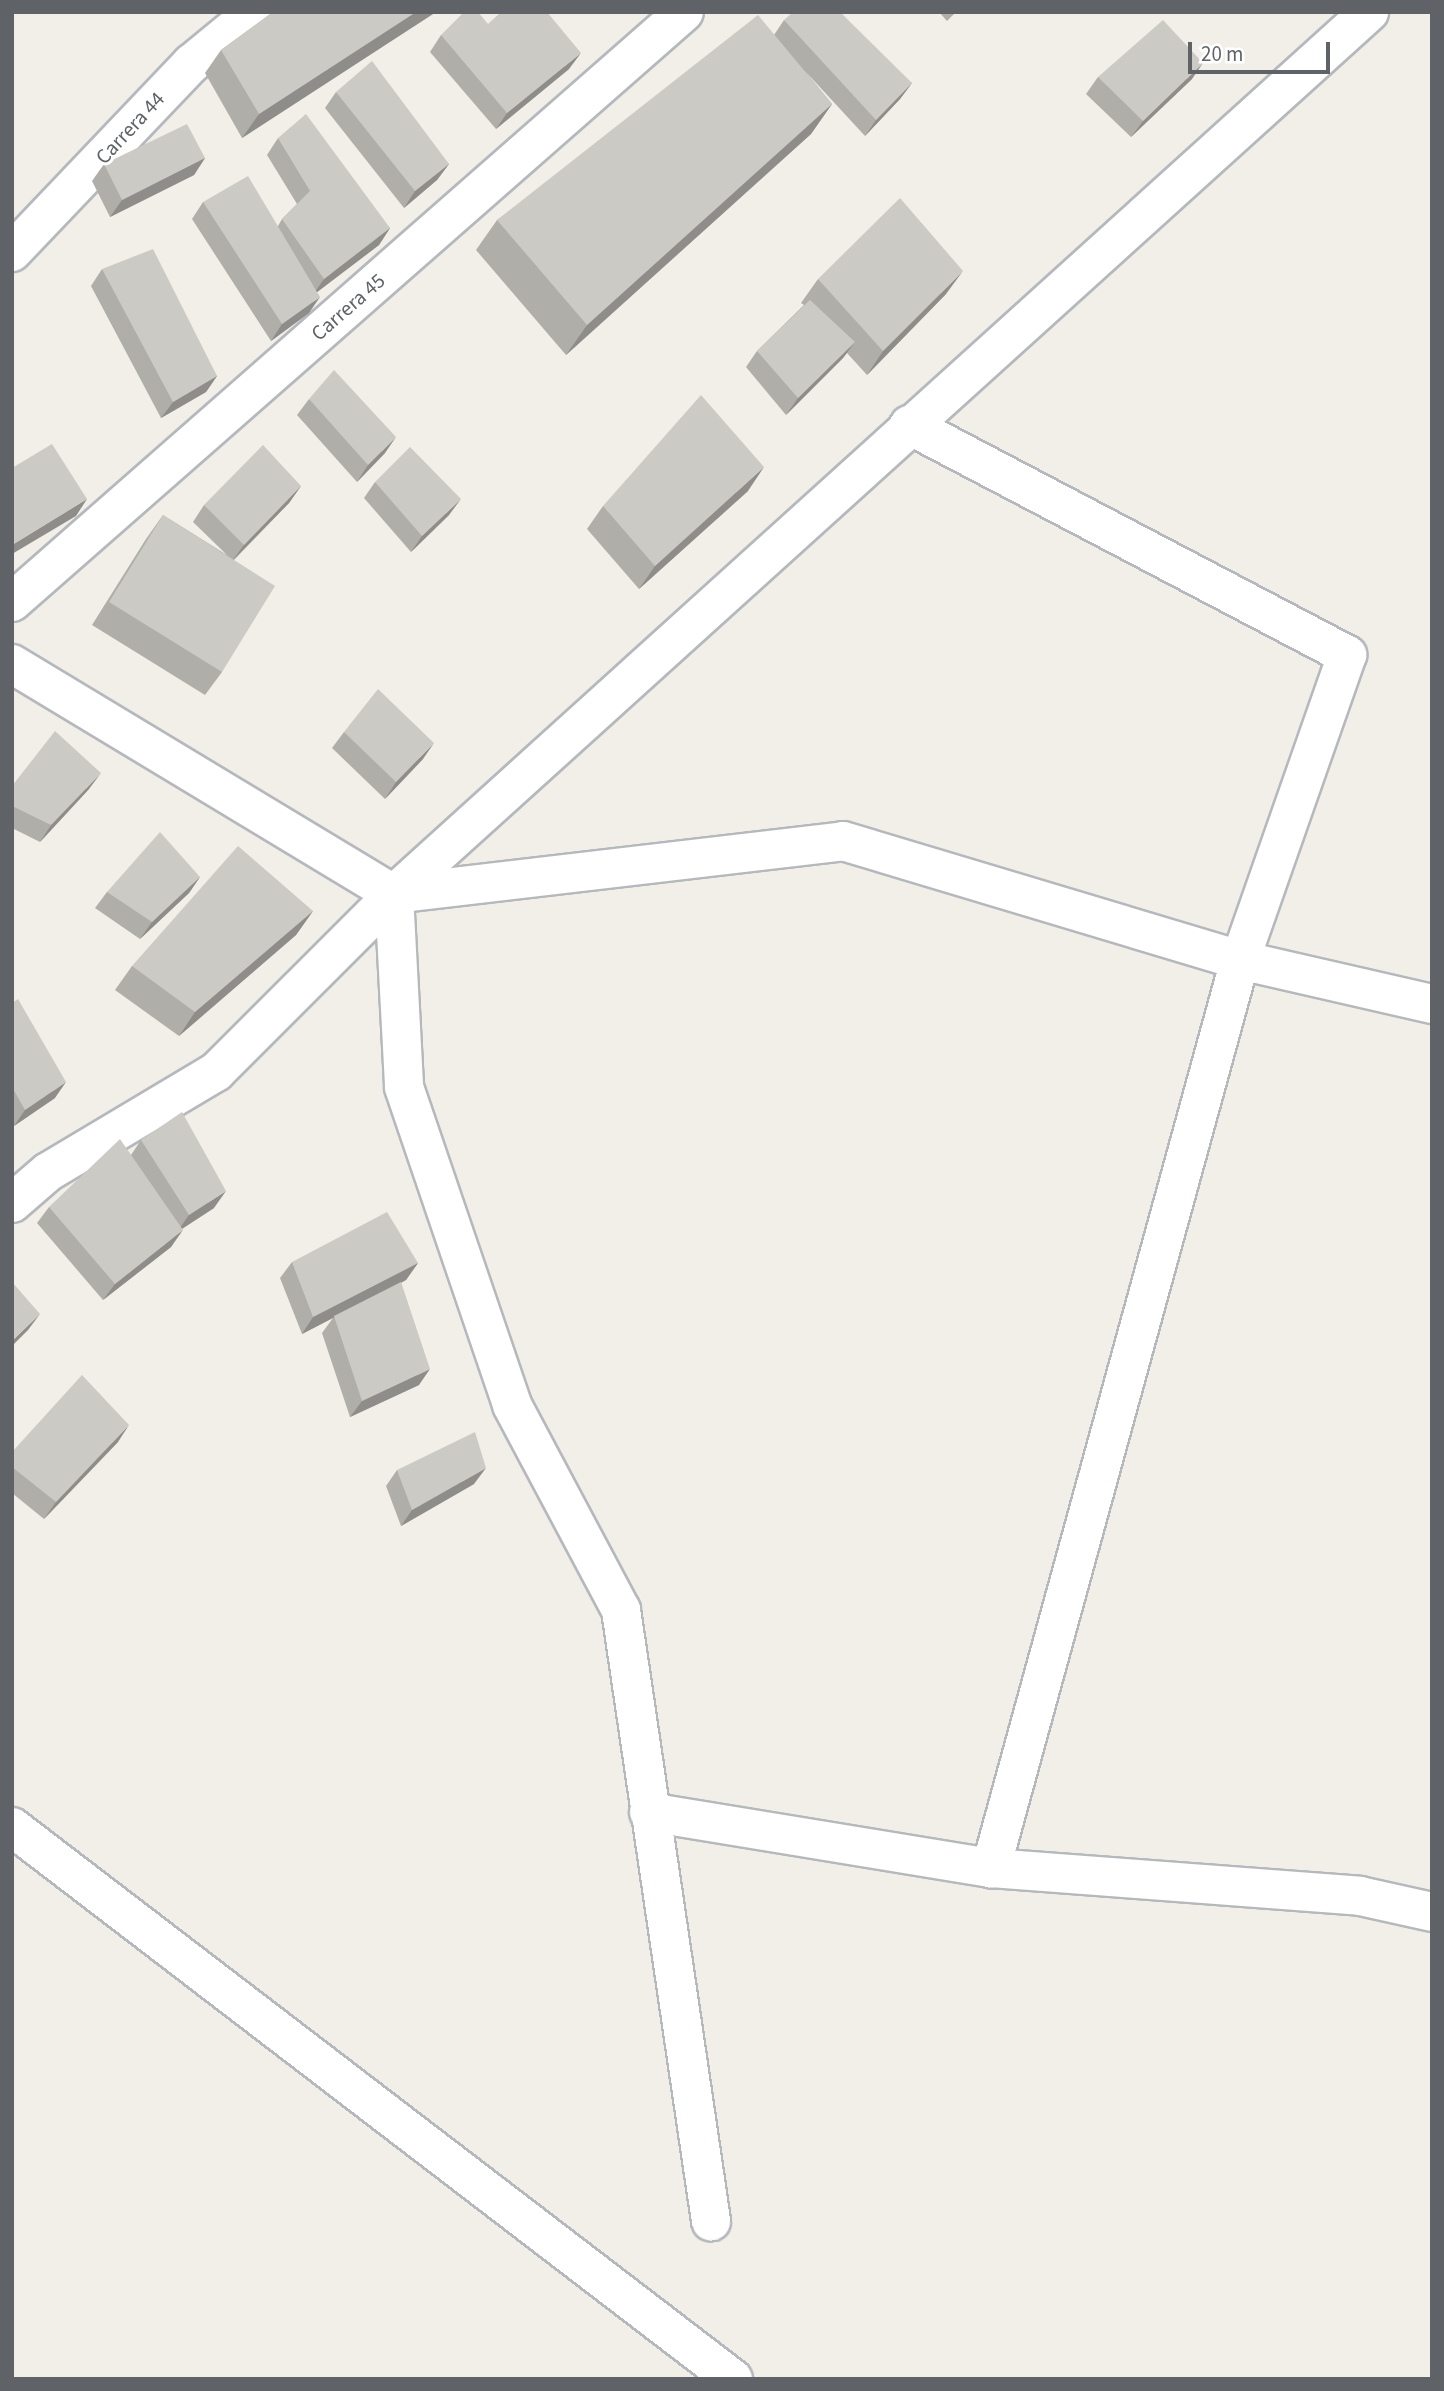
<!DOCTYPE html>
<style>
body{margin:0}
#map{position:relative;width:1444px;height:2391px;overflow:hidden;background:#f1efe8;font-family:"Source Sans 3",sans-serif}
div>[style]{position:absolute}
.roads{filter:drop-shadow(2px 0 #b5b8bc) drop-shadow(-2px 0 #b5b8bc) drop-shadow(0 2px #b5b8bc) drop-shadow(0 -2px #b5b8bc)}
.street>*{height:38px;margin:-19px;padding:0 19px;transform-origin:19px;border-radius:19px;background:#fff}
.secondary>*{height:38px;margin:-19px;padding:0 19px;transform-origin:19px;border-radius:19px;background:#fff}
.wall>*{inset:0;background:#afaea9}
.shaded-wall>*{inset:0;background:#8f8d8a}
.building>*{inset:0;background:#cccac5}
span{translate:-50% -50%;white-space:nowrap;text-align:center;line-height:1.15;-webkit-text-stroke:6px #fff;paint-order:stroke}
.street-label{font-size:21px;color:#5f6368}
.frame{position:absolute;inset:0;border:14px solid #5f6368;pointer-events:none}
.scale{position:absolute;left:1188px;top:42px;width:142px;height:32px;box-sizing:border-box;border:4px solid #5f6368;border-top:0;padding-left:9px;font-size:21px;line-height:24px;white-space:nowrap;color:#5f6368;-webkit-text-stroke:5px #fff;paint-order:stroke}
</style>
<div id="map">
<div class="roads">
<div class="street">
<i style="left:12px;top:252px;width:260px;rotate:-46.4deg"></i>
<i style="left:191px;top:64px;width:82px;rotate:-39.5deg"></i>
<i style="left:909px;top:425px;width:495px;rotate:27.7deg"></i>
<i style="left:1347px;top:655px;width:323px;rotate:109.3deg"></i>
<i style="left:1240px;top:960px;width:942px;rotate:105.34deg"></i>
<i style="left:12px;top:602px;width:894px;rotate:-41.28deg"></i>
<i style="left:12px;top:664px;width:446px;rotate:31.1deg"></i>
<i style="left:394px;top:894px;width:193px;rotate:87deg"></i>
<i style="left:404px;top:1087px;width:336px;rotate:71.2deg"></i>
<i style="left:512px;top:1405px;width:232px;rotate:62deg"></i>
<i style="left:621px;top:1610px;width:618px;rotate:81.62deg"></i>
<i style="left:12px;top:1203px;width:48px;rotate:-40.7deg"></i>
<i style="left:48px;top:1172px;width:196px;rotate:-30.8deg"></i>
<i style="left:216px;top:1072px;width:252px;rotate:-45deg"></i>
<i style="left:394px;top:894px;width:452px;rotate:-6.7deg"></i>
<i style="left:843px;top:841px;width:414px;rotate:16.7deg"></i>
<i style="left:1240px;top:960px;width:197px;rotate:12.9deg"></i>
<i style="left:649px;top:1812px;width:347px;rotate:9.3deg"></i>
<i style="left:991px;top:1868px;width:370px;rotate:4.3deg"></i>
<i style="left:1360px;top:1896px;width:74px;rotate:12.5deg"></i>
<i style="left:12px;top:1827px;width:908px;rotate:37.44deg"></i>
</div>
<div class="secondary">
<i style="left:394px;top:894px;width:1315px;rotate:-42.13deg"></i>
</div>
</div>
<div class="wall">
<i style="clip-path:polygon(273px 12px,436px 12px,242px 138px,205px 73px,221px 50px)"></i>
<i style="clip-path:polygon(939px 12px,956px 12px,947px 21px)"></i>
<i style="clip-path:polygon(784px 20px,912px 83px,900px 99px,865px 136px,805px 71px,832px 104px,811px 134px,566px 355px,476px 250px,497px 220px,774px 35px)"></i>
<i style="clip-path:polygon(488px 24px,569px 69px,496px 129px,430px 52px,441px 35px)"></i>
<i style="clip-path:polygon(1098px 77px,1192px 79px,1131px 137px,1086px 94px)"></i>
<i style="clip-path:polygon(336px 92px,449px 164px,437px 180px,404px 208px,325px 108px)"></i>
<i style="clip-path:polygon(278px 138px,390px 228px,379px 245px,317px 292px,309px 313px,271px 341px,192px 219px,203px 202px,278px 226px,282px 219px,297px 204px,267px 155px)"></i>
<i style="clip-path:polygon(205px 158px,194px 175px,110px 217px,92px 181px,104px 164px)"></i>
<i style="clip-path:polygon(102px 269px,217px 376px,206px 392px,161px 418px,91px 286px)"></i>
<i style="clip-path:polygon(818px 279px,946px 294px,867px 375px,847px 353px,843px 358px,786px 415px,746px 367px,757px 351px,804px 305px,801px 303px)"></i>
<i style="clip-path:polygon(309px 399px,385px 453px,357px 482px,297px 415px)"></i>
<i style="clip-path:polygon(375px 482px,449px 515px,411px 552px,364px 498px)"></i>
<i style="clip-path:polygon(301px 486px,289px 503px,234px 560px,222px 672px,205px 695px,92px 625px,146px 539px,163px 515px,227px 555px,193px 522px,204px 505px)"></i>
<i style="clip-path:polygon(748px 491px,639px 589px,587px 529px,603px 506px)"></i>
<i style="clip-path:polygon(344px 732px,423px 759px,385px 799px,332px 748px)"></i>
<i style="clip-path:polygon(12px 786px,89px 789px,40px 842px,12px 828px)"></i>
<i style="clip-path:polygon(200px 877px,189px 893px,140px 939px,95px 908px,107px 892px)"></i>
<i style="clip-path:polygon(313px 911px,296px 935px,179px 1036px,115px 990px,132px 966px)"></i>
<i style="clip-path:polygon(12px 1003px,55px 1098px,14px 1126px,12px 1124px)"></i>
<i style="clip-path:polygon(141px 1140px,214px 1208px,182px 1229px,171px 1247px,103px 1300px,37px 1223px,49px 1207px,131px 1155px)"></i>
<i style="clip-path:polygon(292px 1262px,418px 1263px,406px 1280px,401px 1283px,419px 1385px,350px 1417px,322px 1333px,333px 1318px,302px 1334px,280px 1278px)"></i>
<i style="clip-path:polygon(118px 1442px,44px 1519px,12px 1493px,12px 1452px)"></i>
<i style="clip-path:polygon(397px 1470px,474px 1484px,401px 1526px,386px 1486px)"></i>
</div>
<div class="shaded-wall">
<i style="clip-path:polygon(416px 12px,436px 12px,242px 138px,259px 114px)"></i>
<i style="clip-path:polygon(581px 53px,569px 69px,496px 129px,507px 113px)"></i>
<i style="clip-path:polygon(1203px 63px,1192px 79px,1131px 137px,1143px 121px)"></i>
<i style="clip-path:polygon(912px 83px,900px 99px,865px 136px,876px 120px)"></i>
<i style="clip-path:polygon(832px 104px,811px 134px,566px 355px,587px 325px)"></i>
<i style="clip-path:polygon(205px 158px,194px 175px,110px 217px,122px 200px)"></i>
<i style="clip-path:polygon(449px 164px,437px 180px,404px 208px,415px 191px)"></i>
<i style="clip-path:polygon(390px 228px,379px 245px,312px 296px,324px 279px)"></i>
<i style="clip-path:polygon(963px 271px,946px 294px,867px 375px,883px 351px)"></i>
<i style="clip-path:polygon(320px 297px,309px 313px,271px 341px,282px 324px)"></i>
<i style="clip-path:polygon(855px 342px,843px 358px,786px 415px,798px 398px)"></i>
<i style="clip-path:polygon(217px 376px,206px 392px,161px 418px,173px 402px)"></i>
<i style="clip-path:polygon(396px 437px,385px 453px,357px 482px,368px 465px)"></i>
<i style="clip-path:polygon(764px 467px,748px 491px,639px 589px,655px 566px)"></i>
<i style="clip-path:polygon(301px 486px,289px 503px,232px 561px,244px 545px)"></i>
<i style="clip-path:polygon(87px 499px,76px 516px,12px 554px,12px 545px)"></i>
<i style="clip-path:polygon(461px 499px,449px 515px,411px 552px,422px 536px)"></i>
<i style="clip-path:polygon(434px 743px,423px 759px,385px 799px,396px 782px)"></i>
<i style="clip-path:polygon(101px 773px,89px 789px,40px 842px,51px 825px)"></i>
<i style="clip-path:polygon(200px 877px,189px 893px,140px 939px,152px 922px)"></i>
<i style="clip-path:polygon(313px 911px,296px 935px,179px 1036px,195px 1012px)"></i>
<i style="clip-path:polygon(66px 1082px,55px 1098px,14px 1126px,25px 1110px)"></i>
<i style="clip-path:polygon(226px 1191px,214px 1208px,177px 1232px,189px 1215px)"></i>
<i style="clip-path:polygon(183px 1230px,171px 1247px,103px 1300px,115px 1284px)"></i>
<i style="clip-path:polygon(418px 1263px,406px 1280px,302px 1334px,313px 1317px)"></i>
<i style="clip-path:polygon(40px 1314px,28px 1330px,12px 1346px,12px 1341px)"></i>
<i style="clip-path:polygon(430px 1369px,419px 1385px,350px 1417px,362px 1401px)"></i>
<i style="clip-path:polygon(129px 1425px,118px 1442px,44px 1519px,56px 1502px)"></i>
<i style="clip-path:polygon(486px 1468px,474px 1484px,401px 1526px,412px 1510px)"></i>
</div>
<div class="building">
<i style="clip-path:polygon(273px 12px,416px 12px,259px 114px,221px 50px)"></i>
<i style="clip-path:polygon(464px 12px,478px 12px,488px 24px,501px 12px,547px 12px,581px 53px,507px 113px,441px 35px)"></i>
<i style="clip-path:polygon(793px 12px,840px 12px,912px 83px,876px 120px,784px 20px)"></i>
<i style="clip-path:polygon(758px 15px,832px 104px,587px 325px,497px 220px)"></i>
<i style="clip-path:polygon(1163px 20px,1203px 63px,1143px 121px,1098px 77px)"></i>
<i style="clip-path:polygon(372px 61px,449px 164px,415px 191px,336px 92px)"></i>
<i style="clip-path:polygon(306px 114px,390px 228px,324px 279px,282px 219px,310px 191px,278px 138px)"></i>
<i style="clip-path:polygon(187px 124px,205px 158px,122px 200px,104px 164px)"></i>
<i style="clip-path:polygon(248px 176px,320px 297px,282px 324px,203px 202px)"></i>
<i style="clip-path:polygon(900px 198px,963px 271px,883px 351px,818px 279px)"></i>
<i style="clip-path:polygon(153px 249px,217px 376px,173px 402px,102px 269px)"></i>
<i style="clip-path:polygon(810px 300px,855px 342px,798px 398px,757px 351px)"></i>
<i style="clip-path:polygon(334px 370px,396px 437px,368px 465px,309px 399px)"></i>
<i style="clip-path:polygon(701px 395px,764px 467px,655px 566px,603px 506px)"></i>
<i style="clip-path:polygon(52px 444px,87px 499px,12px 545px,12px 468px)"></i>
<i style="clip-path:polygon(263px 445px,301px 486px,244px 545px,204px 505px)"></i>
<i style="clip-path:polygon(410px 447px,461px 499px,422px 536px,375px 482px)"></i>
<i style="clip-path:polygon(163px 515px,275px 586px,222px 672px,109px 602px)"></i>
<i style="clip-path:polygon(378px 689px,434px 743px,396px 782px,344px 732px)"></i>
<i style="clip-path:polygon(55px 731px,101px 773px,51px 825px,12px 806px,12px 786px)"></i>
<i style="clip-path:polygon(160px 832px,200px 877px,152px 922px,107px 892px)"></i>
<i style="clip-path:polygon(238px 846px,313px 911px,195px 1012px,132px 966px)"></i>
<i style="clip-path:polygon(18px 999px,66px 1082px,25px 1110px,12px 1087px,12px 1003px)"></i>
<i style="clip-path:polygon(182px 1112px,226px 1191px,189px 1215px,141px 1140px)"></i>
<i style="clip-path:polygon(120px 1139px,183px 1230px,115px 1284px,49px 1207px)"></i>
<i style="clip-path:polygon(387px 1212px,418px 1263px,313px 1317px,292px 1262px)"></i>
<i style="clip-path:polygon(12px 1282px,40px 1314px,12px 1341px)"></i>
<i style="clip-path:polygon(401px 1282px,430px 1369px,362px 1401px,334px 1316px)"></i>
<i style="clip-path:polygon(82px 1375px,129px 1425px,56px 1502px,12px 1467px,12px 1452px)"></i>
<i style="clip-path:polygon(475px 1432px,486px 1468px,412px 1510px,397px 1470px)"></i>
</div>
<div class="street-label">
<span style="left:130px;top:128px;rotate:-47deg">Carrera 44</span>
<span style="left:348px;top:307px;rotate:-41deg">Carrera 45</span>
</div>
<div class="frame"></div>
<div class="scale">20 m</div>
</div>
